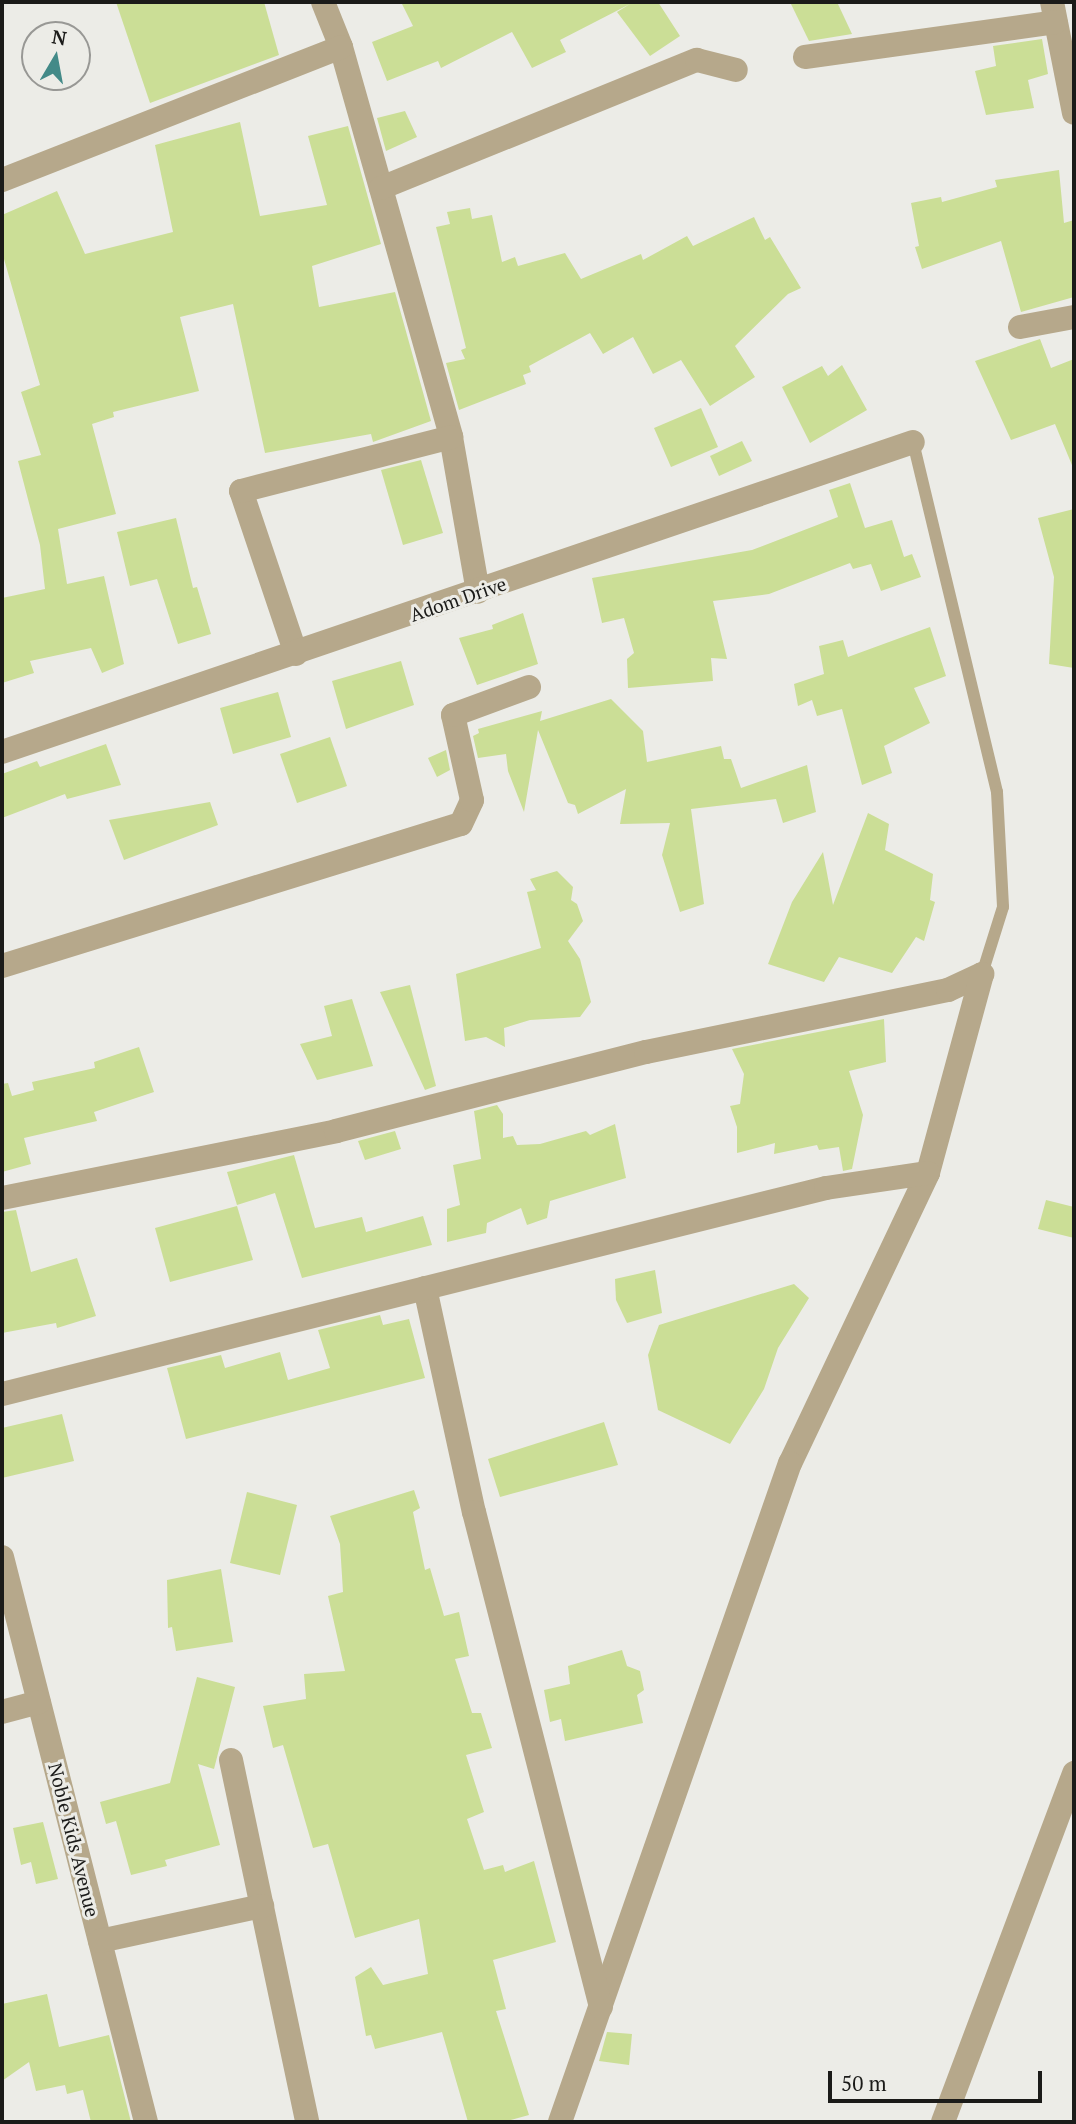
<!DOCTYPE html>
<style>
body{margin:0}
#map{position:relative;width:1076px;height:2124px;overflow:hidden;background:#ecece7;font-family:"PT Serif",serif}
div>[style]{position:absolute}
.building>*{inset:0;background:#cbde96}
.service>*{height:12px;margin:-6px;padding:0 6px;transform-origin:6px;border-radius:6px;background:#b6a88b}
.minor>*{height:24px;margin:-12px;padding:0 12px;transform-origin:12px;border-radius:12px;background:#b6a88b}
span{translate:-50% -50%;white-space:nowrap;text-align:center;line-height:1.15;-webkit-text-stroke:6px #ecece7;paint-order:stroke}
.street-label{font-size:19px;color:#1b1b19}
.frame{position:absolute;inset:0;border:4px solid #1b1b19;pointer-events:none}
.north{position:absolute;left:21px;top:21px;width:70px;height:70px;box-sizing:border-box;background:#ecece7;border:2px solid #989895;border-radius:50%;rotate:10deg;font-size:19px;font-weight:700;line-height:28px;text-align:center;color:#1b1b19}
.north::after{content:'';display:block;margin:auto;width:24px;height:32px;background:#438a88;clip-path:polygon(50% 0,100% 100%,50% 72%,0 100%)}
.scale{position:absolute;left:828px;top:2071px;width:214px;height:32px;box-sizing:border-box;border:4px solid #1b1b19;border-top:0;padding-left:9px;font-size:21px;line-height:24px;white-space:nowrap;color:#1b1b19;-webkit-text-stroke:5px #ecece7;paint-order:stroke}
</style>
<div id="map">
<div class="building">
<i style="clip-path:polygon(116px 2px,264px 2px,279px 55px,150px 103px)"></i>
<i style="clip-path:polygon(401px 2px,658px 2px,680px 36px,650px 56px,617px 12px,630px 4px,560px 40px,566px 52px,532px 68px,512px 32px,441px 68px,438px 61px,387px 81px,372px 42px,413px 26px)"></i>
<i style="clip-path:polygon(790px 2px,837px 2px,852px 34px,809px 41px)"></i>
<i style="clip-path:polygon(1042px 39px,1048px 74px,1028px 80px,1034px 108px,986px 115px,975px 71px,996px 66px,993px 46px)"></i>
<i style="clip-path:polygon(405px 111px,417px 137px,386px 151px,377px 118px)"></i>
<i style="clip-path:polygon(240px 122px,260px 216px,327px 205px,308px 136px,348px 126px,381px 244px,312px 266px,319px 307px,395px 292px,431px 421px,373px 442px,371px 434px,265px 453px,233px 304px,180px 317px,199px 391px,113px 412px,114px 417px,92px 424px,116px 514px,58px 529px,67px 584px,104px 576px,124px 664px,102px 673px,91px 648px,30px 661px,34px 673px,2px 683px,2px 598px,45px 589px,40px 545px,18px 461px,41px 455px,21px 392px,40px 385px,2px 252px,2px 215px,57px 191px,85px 254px,173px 232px,155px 145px)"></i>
<i style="clip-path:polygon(1059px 170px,1064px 223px,1074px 220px,1074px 297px,1021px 312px,1001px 241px,922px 269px,915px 247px,919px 246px,911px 203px,941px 197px,942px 202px,997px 187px,995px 180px)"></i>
<i style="clip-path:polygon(470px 208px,472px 219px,492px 215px,502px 262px,515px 257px,518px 266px,565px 253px,581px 279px,641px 254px,643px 260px,687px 236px,693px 246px,754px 217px,765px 240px,770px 237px,801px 288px,788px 294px,735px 346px,755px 377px,710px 406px,681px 360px,653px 374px,633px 337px,603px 354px,590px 333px,529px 366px,531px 372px,523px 375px,526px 384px,459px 410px,446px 363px,465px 359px,461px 350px,466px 348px,436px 227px,450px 224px,447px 212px)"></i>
<i style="clip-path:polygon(1040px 339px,1051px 368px,1074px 359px,1074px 470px,1055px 424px,1011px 440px,975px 361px)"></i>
<i style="clip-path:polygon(842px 365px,867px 410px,810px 443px,782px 387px,822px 366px,828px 376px)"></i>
<i style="clip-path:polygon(701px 408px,718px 447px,671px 467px,654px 428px)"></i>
<i style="clip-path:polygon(742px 441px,752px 461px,719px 476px,710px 456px)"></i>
<i style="clip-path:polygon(421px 460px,443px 533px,403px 545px,381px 470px)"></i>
<i style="clip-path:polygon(850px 483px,865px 528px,892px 520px,904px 557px,912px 554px,921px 577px,881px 591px,871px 564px,853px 569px,850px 563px,769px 594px,713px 601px,727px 659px,711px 658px,713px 681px,628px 688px,627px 659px,634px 653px,624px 618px,602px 623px,592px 578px,752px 550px,838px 517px,829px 490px)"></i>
<i style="clip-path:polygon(1074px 509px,1074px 668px,1049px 664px,1054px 577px,1038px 518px)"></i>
<i style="clip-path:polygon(176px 518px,193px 588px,197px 587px,211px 634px,178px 644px,157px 579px,130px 586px,117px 532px)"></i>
<i style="clip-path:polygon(523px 613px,538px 664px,477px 685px,459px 638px,493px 629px,492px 625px)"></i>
<i style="clip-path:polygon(930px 627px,946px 676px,914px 688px,930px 723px,884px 746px,892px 773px,862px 785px,842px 709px,817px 716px,812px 700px,798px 706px,794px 684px,824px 674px,819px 646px,843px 640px,848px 657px)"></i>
<i style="clip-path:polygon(401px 661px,414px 705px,346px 729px,332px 681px)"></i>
<i style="clip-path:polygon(278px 692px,291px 737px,233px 754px,220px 708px)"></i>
<i style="clip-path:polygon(611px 699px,643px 731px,647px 762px,721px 746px,724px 759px,731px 759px,741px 788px,807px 765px,816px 812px,783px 823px,776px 799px,691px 809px,704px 904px,680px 912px,662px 855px,670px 823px,620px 824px,626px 789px,578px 814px,575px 805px,568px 803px,538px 730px,524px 812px,508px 771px,506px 754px,478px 758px,473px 736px,479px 733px,478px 729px,542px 711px,540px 721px)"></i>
<i style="clip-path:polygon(330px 737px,347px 786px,297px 803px,280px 754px)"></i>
<i style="clip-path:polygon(106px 744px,121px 785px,67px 799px,65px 794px,2px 818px,2px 774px,37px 761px,40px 767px)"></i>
<i style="clip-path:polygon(446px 750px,450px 770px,437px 777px,428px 758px)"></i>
<i style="clip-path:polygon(210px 802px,218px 825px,124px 860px,109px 820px)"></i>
<i style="clip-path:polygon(868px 813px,889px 824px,885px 850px,933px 874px,930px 900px,935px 902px,924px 941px,916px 937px,892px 973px,839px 957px,824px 982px,768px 964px,792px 902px,823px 852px,833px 905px)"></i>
<i style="clip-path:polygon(557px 871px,573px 887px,571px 900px,577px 904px,583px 921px,568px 941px,580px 959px,591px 1002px,580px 1017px,530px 1020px,504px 1028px,505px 1047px,486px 1037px,465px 1041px,456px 974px,541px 948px,527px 892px,536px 890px,530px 879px)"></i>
<i style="clip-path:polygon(410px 985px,436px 1086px,425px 1090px,380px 992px)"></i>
<i style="clip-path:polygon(352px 999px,373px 1066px,317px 1080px,300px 1044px,332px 1036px,324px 1006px)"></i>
<i style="clip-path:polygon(884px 1019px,886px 1062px,849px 1071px,863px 1115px,852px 1169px,843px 1171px,839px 1147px,819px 1150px,817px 1145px,774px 1154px,775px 1143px,737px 1153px,737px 1127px,730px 1106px,740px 1104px,744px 1074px,732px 1049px)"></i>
<i style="clip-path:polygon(139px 1047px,154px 1092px,94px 1112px,97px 1121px,24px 1138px,31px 1164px,2px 1172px,2px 1084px,8px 1083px,12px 1096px,34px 1090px,32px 1082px,95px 1068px,94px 1062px)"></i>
<i style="clip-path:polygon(497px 1105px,503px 1114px,503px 1138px,513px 1136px,517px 1145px,540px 1144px,586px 1131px,590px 1135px,615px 1124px,626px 1178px,550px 1201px,547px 1218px,527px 1225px,521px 1208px,487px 1223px,486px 1233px,447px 1242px,447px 1209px,460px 1205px,453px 1165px,481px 1159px,474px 1111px)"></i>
<i style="clip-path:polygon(395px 1131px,401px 1149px,365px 1160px,358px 1141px)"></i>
<i style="clip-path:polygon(294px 1155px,315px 1228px,362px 1217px,366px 1232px,423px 1216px,432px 1245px,302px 1278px,275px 1193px,237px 1205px,227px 1172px)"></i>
<i style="clip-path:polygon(1046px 1200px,1074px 1207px,1074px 1238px,1038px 1229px)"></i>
<i style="clip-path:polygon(237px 1206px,253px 1260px,170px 1282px,155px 1228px)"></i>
<i style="clip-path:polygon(16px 1210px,31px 1272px,77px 1258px,96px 1316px,57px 1328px,56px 1323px,2px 1333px,2px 1212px)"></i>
<i style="clip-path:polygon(655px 1270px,662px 1313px,627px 1323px,616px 1300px,615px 1279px)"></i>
<i style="clip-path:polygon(794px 1284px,809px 1298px,778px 1348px,764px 1389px,730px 1444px,658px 1410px,648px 1355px,659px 1325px)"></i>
<i style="clip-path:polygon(380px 1315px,383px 1325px,409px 1319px,425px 1378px,186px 1439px,167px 1368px,221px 1355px,225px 1368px,280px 1352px,288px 1380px,330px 1368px,318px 1330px)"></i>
<i style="clip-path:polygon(62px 1414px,74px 1461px,2px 1478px,2px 1428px)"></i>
<i style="clip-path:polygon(604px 1422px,618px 1465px,500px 1497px,488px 1459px)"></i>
<i style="clip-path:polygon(414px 1490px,420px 1508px,413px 1512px,425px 1570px,430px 1568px,444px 1616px,459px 1612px,469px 1656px,455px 1659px,472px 1713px,481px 1713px,492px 1748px,466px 1755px,484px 1812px,467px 1819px,484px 1870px,503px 1865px,505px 1872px,534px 1861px,556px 1942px,493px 1960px,506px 2009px,496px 2011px,529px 2115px,503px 2122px,468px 2122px,442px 2032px,375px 2049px,371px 2035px,366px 2036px,355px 1977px,371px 1967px,383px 1985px,428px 1974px,419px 1919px,355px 1938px,328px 1844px,313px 1848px,283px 1745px,273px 1748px,263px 1706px,306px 1699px,304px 1674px,345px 1671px,328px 1596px,343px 1592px,340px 1544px,330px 1516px)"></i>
<i style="clip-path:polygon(247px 1492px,297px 1505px,280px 1575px,230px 1563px)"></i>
<i style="clip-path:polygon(221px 1569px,233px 1642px,176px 1651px,172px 1627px,168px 1628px,167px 1580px)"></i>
<i style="clip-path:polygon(622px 1650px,627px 1666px,640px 1671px,644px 1690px,637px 1695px,643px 1723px,565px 1741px,561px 1719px,550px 1722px,544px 1690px,570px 1684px,568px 1666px)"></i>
<i style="clip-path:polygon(197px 1677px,235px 1687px,214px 1769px,198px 1764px,220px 1845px,165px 1860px,167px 1866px,131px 1875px,116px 1821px,106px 1824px,100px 1802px,170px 1783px)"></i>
<i style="clip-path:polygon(43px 1822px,58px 1879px,36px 1884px,31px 1862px,21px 1865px,13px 1828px)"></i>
<i style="clip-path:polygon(47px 1994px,59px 2047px,109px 2035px,131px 2122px,91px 2122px,83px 2090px,67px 2094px,65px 2085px,36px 2091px,29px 2062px,2px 2081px,2px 2004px)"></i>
<i style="clip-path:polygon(607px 2032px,632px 2034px,629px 2065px,599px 2061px)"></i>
</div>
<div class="service">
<i style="left:913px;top:442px;width:360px;rotate:76.5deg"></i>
<i style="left:997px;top:792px;width:115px;rotate:87deg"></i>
<i style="left:1003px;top:907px;width:70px;rotate:107.4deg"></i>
</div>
<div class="minor">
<i style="left:323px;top:2px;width:48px;rotate:68.2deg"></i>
<i style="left:341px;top:47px;width:405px;rotate:74.2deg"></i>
<i style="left:451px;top:437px;width:157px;rotate:80.1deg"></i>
<i style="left:1052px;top:2px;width:113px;rotate:78.8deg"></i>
<i style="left:805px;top:57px;width:253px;rotate:-7.9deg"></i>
<i style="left:2px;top:180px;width:364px;rotate:-21.4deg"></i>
<i style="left:381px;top:188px;width:341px;rotate:-22.1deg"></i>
<i style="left:697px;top:60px;width:40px;rotate:14.4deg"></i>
<i style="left:1020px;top:327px;width:55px;rotate:-10.5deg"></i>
<i style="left:296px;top:654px;width:172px;rotate:-108.6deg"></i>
<i style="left:241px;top:491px;width:217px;rotate:-14.4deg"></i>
<i style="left:2px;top:752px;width:962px;rotate:-18.79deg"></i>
<i style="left:2px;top:966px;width:480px;rotate:-17.2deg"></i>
<i style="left:461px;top:824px;width:26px;rotate:-65deg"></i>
<i style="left:472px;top:800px;width:87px;rotate:-102.6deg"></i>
<i style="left:453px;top:715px;width:81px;rotate:-20.2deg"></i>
<i style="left:2px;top:1198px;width:341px;rotate:-11.3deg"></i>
<i style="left:336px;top:1131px;width:320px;rotate:-14.3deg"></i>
<i style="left:646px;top:1052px;width:308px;rotate:-11.6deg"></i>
<i style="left:948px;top:990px;width:38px;rotate:-25deg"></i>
<i style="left:982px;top:974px;width:206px;rotate:105.2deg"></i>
<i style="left:928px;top:1173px;width:321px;rotate:115.4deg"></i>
<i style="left:790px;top:1463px;width:698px;rotate:109.24deg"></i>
<i style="left:425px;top:1288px;width:229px;rotate:77.7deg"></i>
<i style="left:474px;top:1512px;width:511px;rotate:75.61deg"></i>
<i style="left:2px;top:1394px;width:849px;rotate:-14.04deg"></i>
<i style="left:826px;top:1188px;width:103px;rotate:-8.4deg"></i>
<i style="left:2px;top:1557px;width:583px;rotate:75.7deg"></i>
<i style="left:2px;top:1712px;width:38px;rotate:-15deg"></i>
<i style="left:231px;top:1760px;width:370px;rotate:78.1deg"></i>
<i style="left:100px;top:1941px;width:166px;rotate:-12.2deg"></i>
<i style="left:943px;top:2122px;width:373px;rotate:-69.4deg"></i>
</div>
<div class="street-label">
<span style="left:458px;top:599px;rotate:-19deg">Adom Drive</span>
<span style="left:74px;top:1840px;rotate:76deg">Noble Kids Avenue</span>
</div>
<div class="frame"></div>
<div class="north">N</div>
<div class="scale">50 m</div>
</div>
